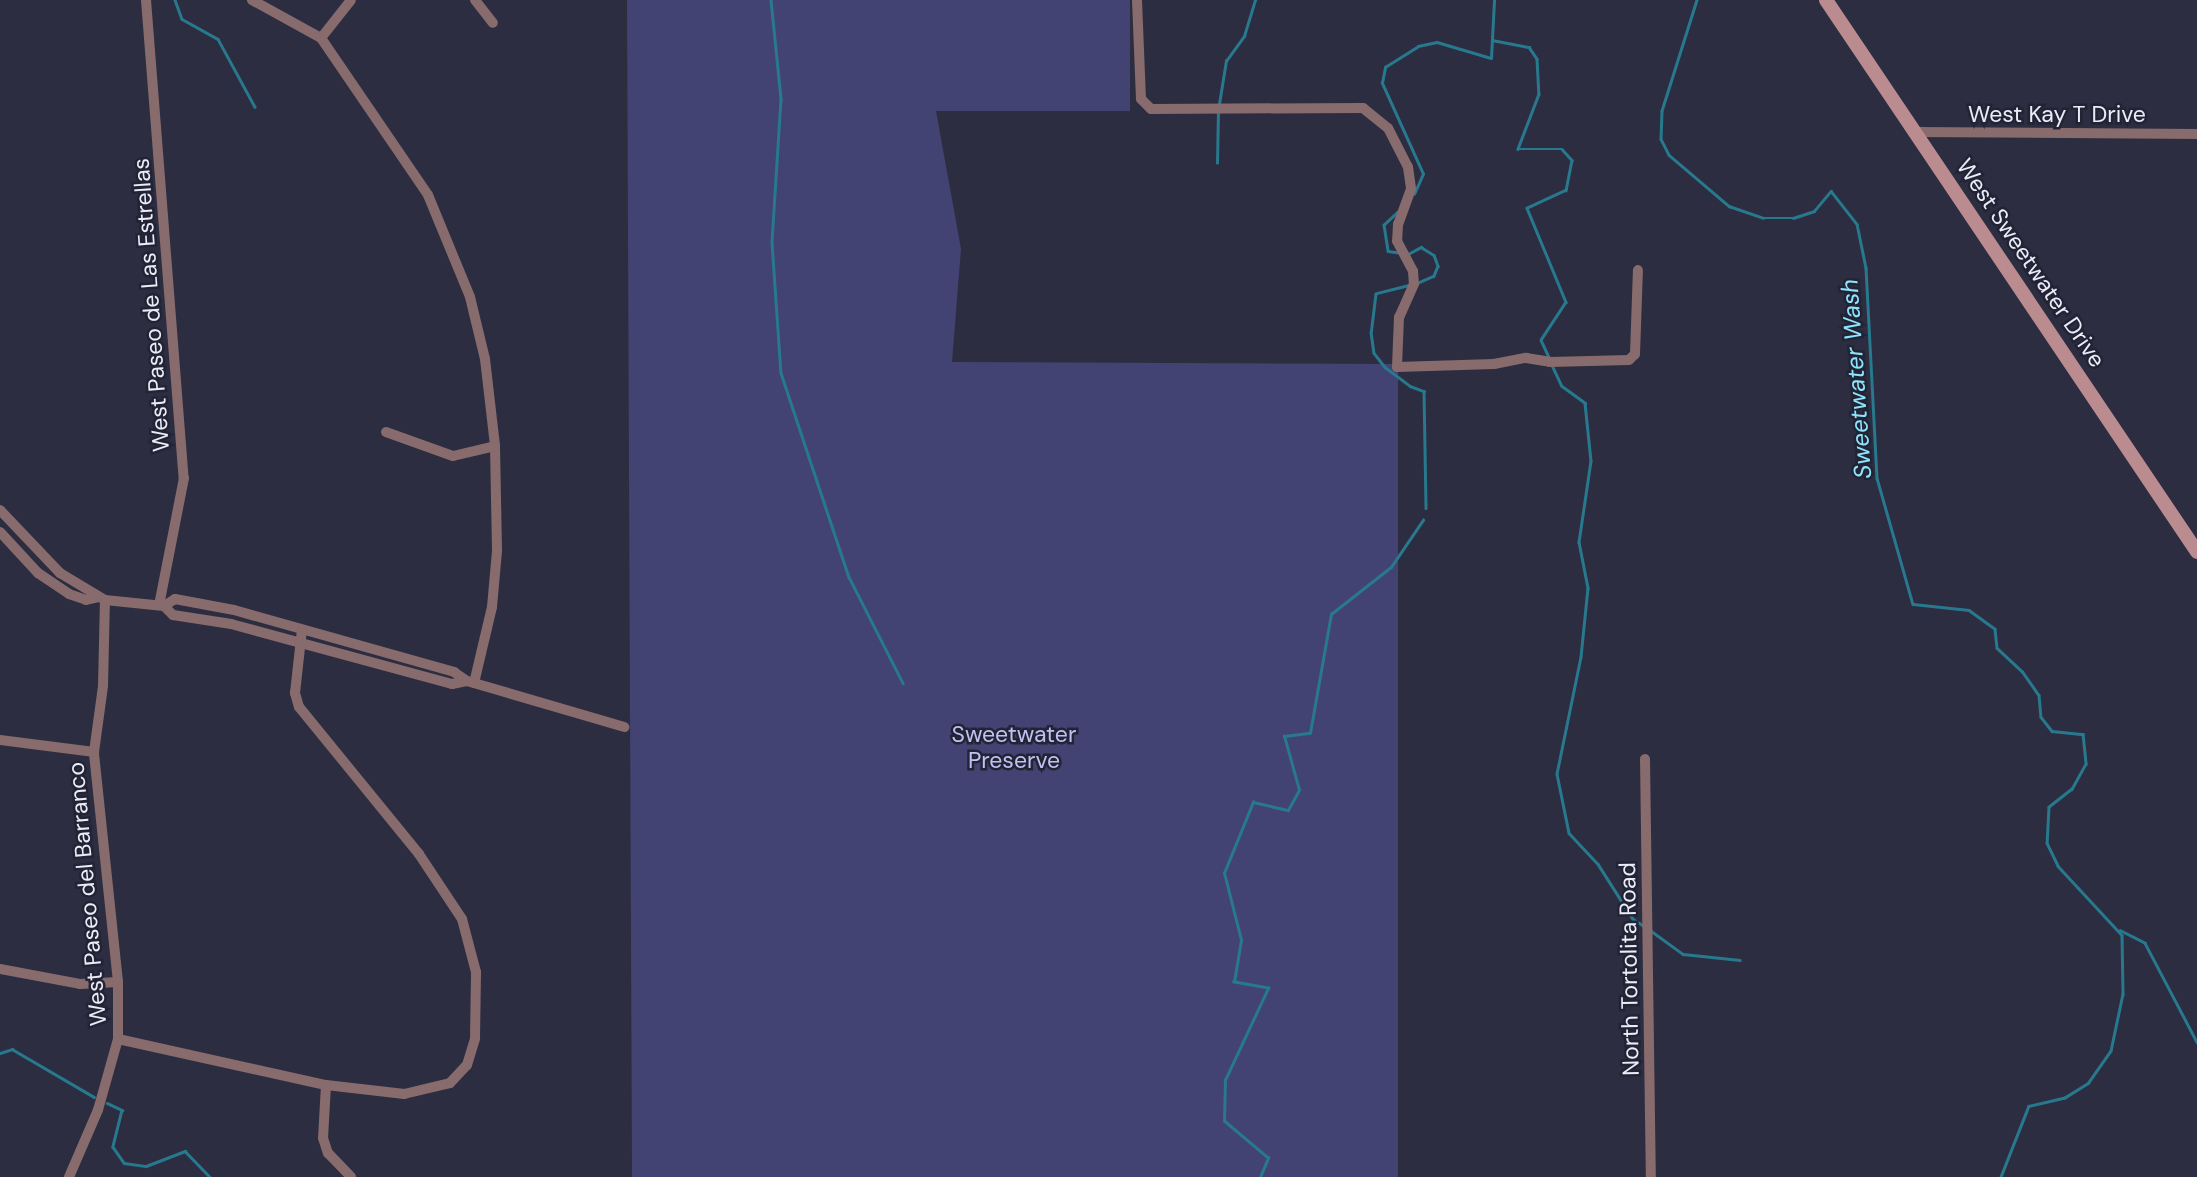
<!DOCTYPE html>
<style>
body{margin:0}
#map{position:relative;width:2197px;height:1177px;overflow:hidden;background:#2c2d40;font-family:"DM Sans",sans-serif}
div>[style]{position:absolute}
.green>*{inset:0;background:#424372}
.stream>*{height:2.5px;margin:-1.25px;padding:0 1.25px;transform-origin:1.25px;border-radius:1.25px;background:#28798e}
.street>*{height:10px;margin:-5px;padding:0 5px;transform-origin:5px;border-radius:5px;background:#886b6d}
.secondary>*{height:14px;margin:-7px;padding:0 7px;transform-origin:7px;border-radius:7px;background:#ba8c8f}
span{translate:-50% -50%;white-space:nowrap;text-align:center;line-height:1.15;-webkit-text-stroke:5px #222435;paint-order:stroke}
.street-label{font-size:23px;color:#eaecf8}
.park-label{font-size:23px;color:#bdc2f2}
.water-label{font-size:24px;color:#8ee4fd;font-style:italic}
</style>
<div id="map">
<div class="green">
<i style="clip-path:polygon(627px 0,1130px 0,1130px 111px,936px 111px,961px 249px,952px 362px,1398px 364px,1398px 1177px,632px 1177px)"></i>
</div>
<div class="stream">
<i style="left:175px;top:0;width:20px;rotate:70deg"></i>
<i style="left:182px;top:19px;width:41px;rotate:29.1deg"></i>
<i style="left:218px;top:39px;width:77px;rotate:61.4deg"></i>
<i style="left:771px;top:0;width:100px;rotate:84.2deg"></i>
<i style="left:781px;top:99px;width:143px;rotate:93.6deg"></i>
<i style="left:772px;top:242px;width:131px;rotate:86.1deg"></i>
<i style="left:781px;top:373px;width:215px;rotate:71.6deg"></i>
<i style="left:849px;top:577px;width:119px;rotate:63deg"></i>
<i style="left:1697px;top:0;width:116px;rotate:107.5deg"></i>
<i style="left:1662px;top:111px;width:28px;rotate:92deg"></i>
<i style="left:1661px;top:139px;width:18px;rotate:63deg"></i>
<i style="left:1669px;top:155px;width:79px;rotate:40.4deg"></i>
<i style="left:1729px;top:206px;width:36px;rotate:19deg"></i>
<i style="left:1763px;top:218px;width:30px"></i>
<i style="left:1793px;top:218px;width:22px;rotate:-18deg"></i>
<i style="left:1814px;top:211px;width:26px;rotate:-50deg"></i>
<i style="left:1831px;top:191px;width:42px;rotate:51.8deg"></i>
<i style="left:1857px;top:224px;width:45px;rotate:78.4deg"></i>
<i style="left:1866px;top:268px;width:210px;rotate:87deg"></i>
<i style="left:1877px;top:478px;width:131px;rotate:74.1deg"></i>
<i style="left:1913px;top:604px;width:56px;rotate:6.1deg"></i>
<i style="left:1969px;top:610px;width:32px;rotate:36deg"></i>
<i style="left:1995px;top:629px;width:19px;rotate:84deg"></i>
<i style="left:1997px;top:648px;width:34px;rotate:43deg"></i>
<i style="left:2022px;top:671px;width:29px;rotate:55deg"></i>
<i style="left:2039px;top:695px;width:22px;rotate:85deg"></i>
<i style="left:2041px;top:717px;width:18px;rotate:52deg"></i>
<i style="left:2052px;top:731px;width:31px;rotate:6deg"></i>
<i style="left:2083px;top:734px;width:30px;rotate:84deg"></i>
<i style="left:2086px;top:764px;width:29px;rotate:119deg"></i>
<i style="left:2072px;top:789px;width:29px;rotate:142deg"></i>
<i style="left:2049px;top:807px;width:36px;rotate:93deg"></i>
<i style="left:2047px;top:843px;width:25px;rotate:64deg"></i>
<i style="left:2058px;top:866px;width:94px;rotate:47.2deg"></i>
<i style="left:2122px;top:935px;width:59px;rotate:89deg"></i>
<i style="left:2123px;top:994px;width:58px;rotate:101.9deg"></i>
<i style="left:2111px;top:1051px;width:39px;rotate:125deg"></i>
<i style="left:2089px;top:1083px;width:28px;rotate:148deg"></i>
<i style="left:2065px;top:1098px;width:37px;rotate:167deg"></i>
<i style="left:2029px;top:1106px;width:76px;rotate:111.5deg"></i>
<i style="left:1492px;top:40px;width:38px;rotate:11deg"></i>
<i style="left:1529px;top:47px;width:14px;rotate:56deg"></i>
<i style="left:1537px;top:59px;width:35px;rotate:87deg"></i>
<i style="left:1539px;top:94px;width:59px;rotate:110.9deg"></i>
<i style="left:1518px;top:149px;width:44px"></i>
<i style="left:1562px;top:149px;width:15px;rotate:48deg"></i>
<i style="left:1572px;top:160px;width:31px;rotate:101deg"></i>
<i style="left:1566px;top:190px;width:43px;rotate:155.2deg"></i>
<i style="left:1527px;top:208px;width:102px;rotate:67.5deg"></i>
<i style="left:1566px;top:302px;width:45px;rotate:123.3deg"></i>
<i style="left:1541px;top:340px;width:21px;rotate:65deg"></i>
<i style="left:1219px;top:104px;width:44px;rotate:-80.8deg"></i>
<i style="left:1226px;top:61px;width:31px;rotate:-54deg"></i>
<i style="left:1244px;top:36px;width:38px;rotate:-73deg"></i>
<i style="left:1217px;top:163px;width:52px;rotate:-88.9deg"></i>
<i style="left:1414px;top:194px;width:22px;rotate:-66deg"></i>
<i style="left:1423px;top:174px;width:100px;rotate:-114.3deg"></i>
<i style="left:1382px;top:83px;width:16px;rotate:-79deg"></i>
<i style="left:1385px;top:67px;width:39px;rotate:-32deg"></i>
<i style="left:1418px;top:46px;width:19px;rotate:-12deg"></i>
<i style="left:1437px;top:42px;width:56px;rotate:16.5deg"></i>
<i style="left:1491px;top:58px;width:58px;rotate:-87deg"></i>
<i style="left:1398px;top:212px;width:19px;rotate:137deg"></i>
<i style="left:1384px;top:225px;width:26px;rotate:81deg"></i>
<i style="left:1388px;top:251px;width:14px;rotate:8deg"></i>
<i style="left:1408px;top:254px;width:15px;rotate:-28deg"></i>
<i style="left:1421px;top:247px;width:15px;rotate:32deg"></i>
<i style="left:1434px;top:255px;width:12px;rotate:70deg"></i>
<i style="left:1438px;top:266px;width:11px;rotate:112deg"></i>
<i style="left:1434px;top:276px;width:17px;rotate:156deg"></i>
<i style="left:1411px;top:285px;width:36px;rotate:166deg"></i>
<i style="left:1376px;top:294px;width:38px;rotate:97deg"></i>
<i style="left:1371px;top:332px;width:21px;rotate:82deg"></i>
<i style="left:1374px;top:353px;width:18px;rotate:52deg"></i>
<i style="left:1385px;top:367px;width:31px;rotate:37deg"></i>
<i style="left:1410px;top:386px;width:15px;rotate:20deg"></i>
<i style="left:1424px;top:391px;width:117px;rotate:89deg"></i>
<i style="left:1552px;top:365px;width:23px;rotate:65deg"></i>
<i style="left:1562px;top:386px;width:29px;rotate:36deg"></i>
<i style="left:1585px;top:403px;width:58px;rotate:84.1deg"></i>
<i style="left:1591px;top:461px;width:82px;rotate:98.4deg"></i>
<i style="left:1579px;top:542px;width:47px;rotate:78.9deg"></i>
<i style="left:1588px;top:588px;width:69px;rotate:95.8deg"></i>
<i style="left:1581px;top:657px;width:119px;rotate:101.6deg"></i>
<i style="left:1557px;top:774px;width:60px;rotate:78.5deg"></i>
<i style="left:1569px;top:833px;width:42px;rotate:46.9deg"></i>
<i style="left:1598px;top:864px;width:65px;rotate:57.5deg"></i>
<i style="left:1633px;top:919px;width:13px;rotate:32deg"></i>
<i style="left:1650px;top:930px;width:41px;rotate:36deg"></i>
<i style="left:1683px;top:954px;width:57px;rotate:6deg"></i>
<i style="left:2120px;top:930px;width:28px;rotate:27deg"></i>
<i style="left:2145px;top:943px;width:112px;rotate:62.3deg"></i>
<i style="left:0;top:1053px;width:13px;rotate:-18deg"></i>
<i style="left:12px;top:1049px;width:95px;rotate:30.3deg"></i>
<i style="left:107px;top:1103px;width:17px;rotate:25deg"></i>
<i style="left:122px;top:1110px;width:38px;rotate:104deg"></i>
<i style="left:113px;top:1147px;width:19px;rotate:55deg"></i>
<i style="left:124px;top:1163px;width:22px;rotate:8deg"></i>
<i style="left:146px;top:1166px;width:42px;rotate:-21deg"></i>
<i style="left:185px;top:1151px;width:36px;rotate:46deg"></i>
<i style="left:1260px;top:1177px;width:21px;rotate:-67deg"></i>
<i style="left:1268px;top:1158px;width:57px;rotate:-139.9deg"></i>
<i style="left:1224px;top:1121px;width:41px;rotate:-88.6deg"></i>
<i style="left:1225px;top:1080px;width:102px;rotate:-64.9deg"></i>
<i style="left:1268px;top:988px;width:35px;rotate:-170deg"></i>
<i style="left:1234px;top:982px;width:43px;rotate:-80.5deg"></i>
<i style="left:1241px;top:940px;width:69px;rotate:-104.2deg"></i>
<i style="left:1224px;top:873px;width:77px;rotate:-67.8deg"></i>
<i style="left:1253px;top:802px;width:36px;rotate:13deg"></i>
<i style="left:1288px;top:810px;width:23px;rotate:-61deg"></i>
<i style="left:1299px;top:790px;width:56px;rotate:-105.5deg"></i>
<i style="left:1284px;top:736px;width:26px;rotate:-7deg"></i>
<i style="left:1310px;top:733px;width:121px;rotate:-80deg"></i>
<i style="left:1331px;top:614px;width:76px;rotate:-38.1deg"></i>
<i style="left:1391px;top:567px;width:57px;rotate:-55.8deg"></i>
</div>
<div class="street">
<i style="left:146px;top:0;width:480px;rotate:85.5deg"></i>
<i style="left:184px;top:478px;width:129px;rotate:101.1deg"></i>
<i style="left:252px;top:0;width:79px;rotate:28.8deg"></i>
<i style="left:321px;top:38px;width:190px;rotate:55.7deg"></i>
<i style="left:428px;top:195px;width:110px;rotate:67.6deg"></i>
<i style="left:470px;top:297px;width:64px;rotate:76.4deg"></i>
<i style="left:485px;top:359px;width:88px;rotate:83.4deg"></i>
<i style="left:495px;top:446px;width:105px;rotate:88.9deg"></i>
<i style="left:497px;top:551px;width:56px;rotate:95.1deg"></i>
<i style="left:492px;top:607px;width:78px;rotate:103.3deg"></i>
<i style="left:475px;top:0;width:29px;rotate:52deg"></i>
<i style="left:1137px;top:0;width:99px;rotate:87.7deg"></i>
<i style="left:1141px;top:99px;width:14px;rotate:45deg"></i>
<i style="left:1151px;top:109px;width:212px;rotate:-0.3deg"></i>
<i style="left:1363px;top:108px;width:32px;rotate:39deg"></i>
<i style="left:1388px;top:128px;width:44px;rotate:62.9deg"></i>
<i style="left:1408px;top:167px;width:22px;rotate:82deg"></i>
<i style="left:1411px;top:189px;width:37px;rotate:110deg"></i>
<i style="left:1398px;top:224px;width:17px;rotate:93deg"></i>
<i style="left:1397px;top:241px;width:34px;rotate:62deg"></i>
<i style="left:1413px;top:271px;width:13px;rotate:86deg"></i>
<i style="left:1414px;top:284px;width:36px;rotate:114deg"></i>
<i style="left:1399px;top:317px;width:50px;rotate:92.3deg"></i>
<i style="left:1397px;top:367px;width:97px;rotate:-1.8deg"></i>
<i style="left:1494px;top:364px;width:33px;rotate:-11deg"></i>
<i style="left:1526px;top:358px;width:24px;rotate:9deg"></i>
<i style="left:1550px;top:362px;width:79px;rotate:-1.5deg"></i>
<i style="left:1629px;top:360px;width:8px;rotate:-45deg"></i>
<i style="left:1635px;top:354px;width:84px;rotate:-88deg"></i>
<i style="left:321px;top:38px;width:48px;rotate:-51.7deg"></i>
<i style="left:1917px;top:132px;width:280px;rotate:0.4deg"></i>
<i style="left:386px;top:432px;width:71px;rotate:19.7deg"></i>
<i style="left:453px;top:456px;width:43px;rotate:-13.4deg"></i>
<i style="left:0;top:510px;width:87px;rotate:46.4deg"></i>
<i style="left:60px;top:573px;width:52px;rotate:31deg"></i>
<i style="left:105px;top:600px;width:59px;rotate:5.8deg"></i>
<i style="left:164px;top:606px;width:13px;rotate:45deg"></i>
<i style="left:173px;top:615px;width:59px;rotate:8.8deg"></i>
<i style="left:231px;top:624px;width:229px;rotate:15.2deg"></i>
<i style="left:452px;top:684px;width:15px;rotate:-11deg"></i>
<i style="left:0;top:532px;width:56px;rotate:47.2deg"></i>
<i style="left:38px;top:573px;width:37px;rotate:34deg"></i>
<i style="left:69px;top:594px;width:18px;rotate:19deg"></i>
<i style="left:86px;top:600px;width:13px;rotate:-13deg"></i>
<i style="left:164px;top:606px;width:13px;rotate:-32deg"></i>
<i style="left:175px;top:599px;width:60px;rotate:10.6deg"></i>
<i style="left:234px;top:610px;width:229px;rotate:15.7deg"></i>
<i style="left:454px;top:672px;width:16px;rotate:35deg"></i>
<i style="left:467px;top:681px;width:164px;rotate:16.3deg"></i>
<i style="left:0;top:740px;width:95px;rotate:7.3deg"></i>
<i style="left:1645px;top:759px;width:418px;rotate:89.2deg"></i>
<i style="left:0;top:969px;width:81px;rotate:10.6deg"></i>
<i style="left:80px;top:984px;width:38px;rotate:-3deg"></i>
<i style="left:118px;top:1039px;width:213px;rotate:12.5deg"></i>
<i style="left:326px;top:1085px;width:79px;rotate:6.6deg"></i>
<i style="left:404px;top:1094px;width:47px;rotate:-13.4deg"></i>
<i style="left:450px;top:1083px;width:25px;rotate:-47deg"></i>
<i style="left:467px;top:1065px;width:28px;rotate:-73deg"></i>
<i style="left:475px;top:1038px;width:66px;rotate:-89.1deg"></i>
<i style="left:476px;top:972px;width:55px;rotate:-104.8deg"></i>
<i style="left:462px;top:919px;width:78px;rotate:-123.5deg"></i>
<i style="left:419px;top:854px;width:190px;rotate:-129.2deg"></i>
<i style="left:299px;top:707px;width:15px;rotate:-106deg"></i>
<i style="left:295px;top:693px;width:63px;rotate:-83.7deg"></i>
<i style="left:326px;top:1085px;width:53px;rotate:93.2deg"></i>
<i style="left:323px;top:1138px;width:16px;rotate:72deg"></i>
<i style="left:328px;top:1153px;width:33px;rotate:46deg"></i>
<i style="left:69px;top:1177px;width:73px;rotate:-66.6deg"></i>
<i style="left:98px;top:1110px;width:74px;rotate:-74.3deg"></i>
<i style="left:118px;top:1039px;width:57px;rotate:-90deg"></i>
<i style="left:118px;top:982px;width:231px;rotate:-96deg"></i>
<i style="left:94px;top:752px;width:67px;rotate:-82.2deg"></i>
<i style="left:103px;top:686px;width:86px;rotate:-88.7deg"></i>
</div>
<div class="secondary">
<i style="left:1826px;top:0;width:665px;rotate:56.09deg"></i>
</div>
<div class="street-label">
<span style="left:2057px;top:114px">West Kay T Drive</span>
<span style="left:2031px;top:263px;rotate:56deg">West Sweetwater Drive</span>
<span style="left:151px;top:305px;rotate:-94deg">West Paseo de Las Estrellas</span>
<span style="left:87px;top:894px;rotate:-95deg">West Paseo del Barranco</span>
<span style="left:1629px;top:969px;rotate:-91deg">North Tortolita Road</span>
</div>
<div class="park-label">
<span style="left:1014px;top:747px">Sweetwater<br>Preserve</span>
</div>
<div class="water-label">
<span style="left:1856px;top:379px;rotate:-94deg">Sweetwater Wash</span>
</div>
</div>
